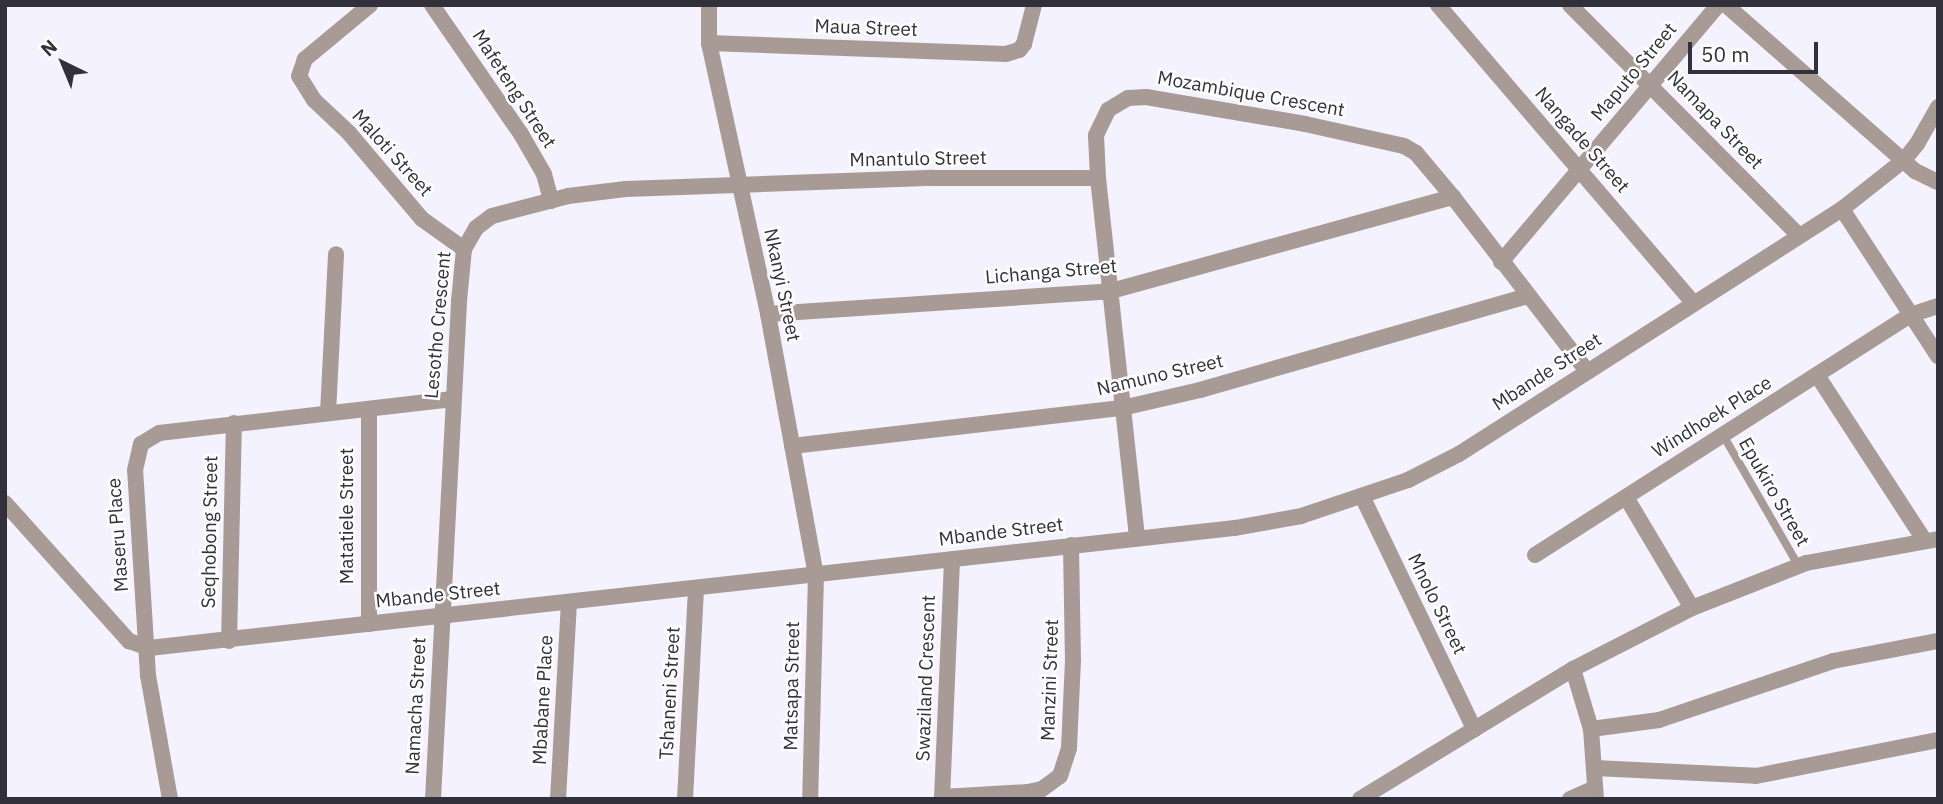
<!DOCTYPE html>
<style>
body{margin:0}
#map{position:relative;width:1943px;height:804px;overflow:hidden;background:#f3f2fe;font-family:"IBM Plex Sans",sans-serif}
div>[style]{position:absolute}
.lane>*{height:8px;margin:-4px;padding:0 4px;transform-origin:4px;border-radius:4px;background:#a89a94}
.street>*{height:16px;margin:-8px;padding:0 8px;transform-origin:8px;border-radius:8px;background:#a89a94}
span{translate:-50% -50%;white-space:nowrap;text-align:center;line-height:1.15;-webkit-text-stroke:5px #fff;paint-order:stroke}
.street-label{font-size:19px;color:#31303b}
.frame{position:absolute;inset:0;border:7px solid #31303b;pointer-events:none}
.north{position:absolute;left:28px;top:28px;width:70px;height:70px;-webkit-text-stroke:5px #fff;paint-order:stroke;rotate:317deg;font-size:19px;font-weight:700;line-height:28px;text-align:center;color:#31303b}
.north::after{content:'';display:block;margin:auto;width:24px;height:32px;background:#31303b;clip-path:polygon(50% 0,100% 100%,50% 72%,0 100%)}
.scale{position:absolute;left:1688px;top:42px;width:130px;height:32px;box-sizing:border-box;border:4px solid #31303b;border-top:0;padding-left:9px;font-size:21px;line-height:24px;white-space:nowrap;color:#31303b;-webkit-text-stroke:5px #fff;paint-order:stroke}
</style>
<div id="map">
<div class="lane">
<i style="left:1723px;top:435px;width:150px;rotate:60deg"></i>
</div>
<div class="street">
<i style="left:370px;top:5px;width:85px;rotate:140.3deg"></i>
<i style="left:305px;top:59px;width:18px;rotate:109deg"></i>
<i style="left:299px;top:76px;width:28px;rotate:58deg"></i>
<i style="left:314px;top:100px;width:48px;rotate:43.3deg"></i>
<i style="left:349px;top:133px;width:113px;rotate:49.7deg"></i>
<i style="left:422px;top:219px;width:52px;rotate:35.5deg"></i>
<i style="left:432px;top:5px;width:157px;rotate:55.4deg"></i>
<i style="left:521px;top:134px;width:46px;rotate:60.1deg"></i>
<i style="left:544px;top:174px;width:28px;rotate:75deg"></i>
<i style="left:709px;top:5px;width:38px;rotate:90deg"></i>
<i style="left:709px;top:43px;width:277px;rotate:77.7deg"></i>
<i style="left:768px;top:314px;width:265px;rotate:79.6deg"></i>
<i style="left:816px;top:575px;width:224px;rotate:91.5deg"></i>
<i style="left:1438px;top:5px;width:392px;rotate:49.4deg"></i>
<i style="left:1570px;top:5px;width:325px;rotate:45.2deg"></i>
<i style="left:1726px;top:5px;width:252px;rotate:41.3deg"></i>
<i style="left:1915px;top:171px;width:25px;rotate:26deg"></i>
<i style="left:709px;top:43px;width:297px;rotate:2.1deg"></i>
<i style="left:1006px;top:54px;width:14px;rotate:-17deg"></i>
<i style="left:1019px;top:50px;width:8px;rotate:-50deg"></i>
<i style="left:1024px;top:44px;width:40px;rotate:-75.6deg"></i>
<i style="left:1842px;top:209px;width:176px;rotate:56.9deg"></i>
<i style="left:1501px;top:262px;width:336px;rotate:-49.8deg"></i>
<i style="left:768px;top:314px;width:344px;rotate:-3.8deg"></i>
<i style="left:1111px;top:291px;width:355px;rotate:-15.4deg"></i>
<i style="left:1817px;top:375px;width:197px;rotate:57deg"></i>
<i style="left:369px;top:409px;width:215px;rotate:90deg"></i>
<i style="left:328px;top:413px;width:159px;rotate:-87.1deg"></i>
<i style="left:792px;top:446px;width:332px;rotate:-6.6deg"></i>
<i style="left:1122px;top:408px;width:80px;rotate:-13deg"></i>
<i style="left:1200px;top:390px;width:340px;rotate:-16deg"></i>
<i style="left:1362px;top:496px;width:259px;rotate:64.3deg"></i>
<i style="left:1626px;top:497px;width:129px;rotate:59.3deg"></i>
<i style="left:5px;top:503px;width:186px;rotate:48.1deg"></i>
<i style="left:129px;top:641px;width:21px;rotate:19deg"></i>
<i style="left:149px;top:648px;width:1093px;rotate:-6.31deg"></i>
<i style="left:1235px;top:528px;width:67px;rotate:-10.3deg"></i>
<i style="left:1301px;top:516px;width:113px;rotate:-18.6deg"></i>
<i style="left:1408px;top:480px;width:57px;rotate:-27deg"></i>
<i style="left:1459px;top:454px;width:455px;rotate:-32.6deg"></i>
<i style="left:1842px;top:209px;width:79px;rotate:-38.3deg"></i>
<i style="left:1904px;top:160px;width:21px;rotate:-51deg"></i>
<i style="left:1917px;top:144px;width:43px;rotate:-60.4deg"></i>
<i style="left:1137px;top:537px;width:361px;rotate:-96.2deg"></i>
<i style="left:1098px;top:178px;width:43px;rotate:-92.7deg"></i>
<i style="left:1096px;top:135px;width:28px;rotate:-64deg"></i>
<i style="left:1108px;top:110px;width:23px;rotate:-31deg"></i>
<i style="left:1128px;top:98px;width:18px;rotate:-3deg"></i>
<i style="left:1146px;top:97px;width:161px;rotate:9.6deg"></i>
<i style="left:1305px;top:124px;width:101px;rotate:12.5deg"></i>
<i style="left:1404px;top:146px;width:14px;rotate:30deg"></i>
<i style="left:1416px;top:153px;width:57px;rotate:49.9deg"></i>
<i style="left:1453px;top:197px;width:220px;rotate:52.4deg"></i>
<i style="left:1535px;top:555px;width:445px;rotate:-32.6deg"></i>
<i style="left:1910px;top:315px;width:29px;rotate:-18deg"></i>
<i style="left:229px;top:641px;width:218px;rotate:-88.7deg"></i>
<i style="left:1573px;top:669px;width:63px;rotate:73.3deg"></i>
<i style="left:1591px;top:729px;width:70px;rotate:85.9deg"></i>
<i style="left:1591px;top:729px;width:69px;rotate:-7.5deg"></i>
<i style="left:1659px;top:720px;width:184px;rotate:-18.7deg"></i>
<i style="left:1833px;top:661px;width:107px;rotate:-10.8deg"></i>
<i style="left:1595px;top:768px;width:161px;rotate:2.8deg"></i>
<i style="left:1756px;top:776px;width:186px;rotate:-11.2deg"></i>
<i style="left:942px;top:797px;width:86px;rotate:-3.3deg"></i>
<i style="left:1028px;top:792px;width:14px;rotate:-12deg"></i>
<i style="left:1042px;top:789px;width:22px;rotate:-36deg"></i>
<i style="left:1060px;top:776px;width:29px;rotate:-72deg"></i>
<i style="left:1069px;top:748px;width:87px;rotate:-87.4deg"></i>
<i style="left:1073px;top:661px;width:116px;rotate:-91deg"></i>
<i style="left:170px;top:799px;width:126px;rotate:-100.1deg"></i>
<i style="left:148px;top:675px;width:205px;rotate:-93.6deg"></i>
<i style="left:135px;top:470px;width:27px;rotate:-77deg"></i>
<i style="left:141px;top:444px;width:21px;rotate:-31deg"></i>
<i style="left:159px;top:433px;width:296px;rotate:-6.6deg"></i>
<i style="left:433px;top:799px;width:499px;rotate:-87deg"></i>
<i style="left:459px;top:301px;width:52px;rotate:-84.5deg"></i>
<i style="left:464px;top:249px;width:24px;rotate:-60deg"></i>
<i style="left:476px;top:228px;width:20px;rotate:-37deg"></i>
<i style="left:492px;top:216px;width:79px;rotate:-14.7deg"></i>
<i style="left:568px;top:196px;width:58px;rotate:-6.9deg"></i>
<i style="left:626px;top:189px;width:307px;rotate:-2.1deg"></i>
<i style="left:933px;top:178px;width:165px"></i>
<i style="left:558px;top:799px;width:196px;rotate:-86.8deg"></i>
<i style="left:685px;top:799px;width:210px;rotate:-87deg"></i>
<i style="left:942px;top:799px;width:240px;rotate:-87.6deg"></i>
<i style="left:1360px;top:799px;width:250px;rotate:-31.4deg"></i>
<i style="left:1573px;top:669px;width:134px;rotate:-27.1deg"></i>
<i style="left:1692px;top:608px;width:123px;rotate:-21.5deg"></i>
<i style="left:1806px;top:563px;width:134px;rotate:-10.3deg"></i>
<i style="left:1570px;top:799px;width:27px;rotate:-24deg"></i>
</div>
<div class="street-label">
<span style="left:866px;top:28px;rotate:2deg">Maua Street</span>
<span style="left:1634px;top:72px;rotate:-50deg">Maputo Street</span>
<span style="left:514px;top:89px;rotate:57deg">Mafeteng Street</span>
<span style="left:1251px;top:94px;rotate:10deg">Mozambique Crescent</span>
<span style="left:1715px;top:120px;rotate:46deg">Namapa Street</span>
<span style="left:1582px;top:140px;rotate:49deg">Nangade Street</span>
<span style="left:392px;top:153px;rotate:48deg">Maloti Street</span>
<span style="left:918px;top:159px;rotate:-1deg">Mnantulo Street</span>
<span style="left:1051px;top:272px;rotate:-5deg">Lichanga Street</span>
<span style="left:782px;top:285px;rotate:78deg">Nkanyi Street</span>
<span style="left:438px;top:325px;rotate:-85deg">Lesotho Crescent</span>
<span style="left:1547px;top:372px;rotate:-33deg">Mbande Street</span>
<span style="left:1160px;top:375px;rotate:-13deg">Namuno Street</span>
<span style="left:1712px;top:417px;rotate:-32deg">Windhoek Place</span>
<span style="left:1774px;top:492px;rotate:60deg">Epukiro Street</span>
<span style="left:347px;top:516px;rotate:-90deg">Matatiele Street</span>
<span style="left:210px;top:532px;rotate:-89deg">Seqhobong Street</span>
<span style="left:1001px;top:532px;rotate:-7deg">Mbande Street</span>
<span style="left:118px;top:535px;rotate:-94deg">Maseru Place</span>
<span style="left:438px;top:595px;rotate:-6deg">Mbande Street</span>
<span style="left:1437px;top:604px;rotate:64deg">Mnolo Street</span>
<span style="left:926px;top:678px;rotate:-88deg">Swaziland Crescent</span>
<span style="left:1050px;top:680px;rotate:-88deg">Manzini Street</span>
<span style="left:792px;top:686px;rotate:-89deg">Matsapa Street</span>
<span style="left:670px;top:693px;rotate:-87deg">Tshaneni Street</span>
<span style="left:543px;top:700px;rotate:-87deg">Mbabane Place</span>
<span style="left:416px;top:706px;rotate:-87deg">Namacha Street</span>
</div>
<div class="frame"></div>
<div class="north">N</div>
<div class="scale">50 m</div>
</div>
